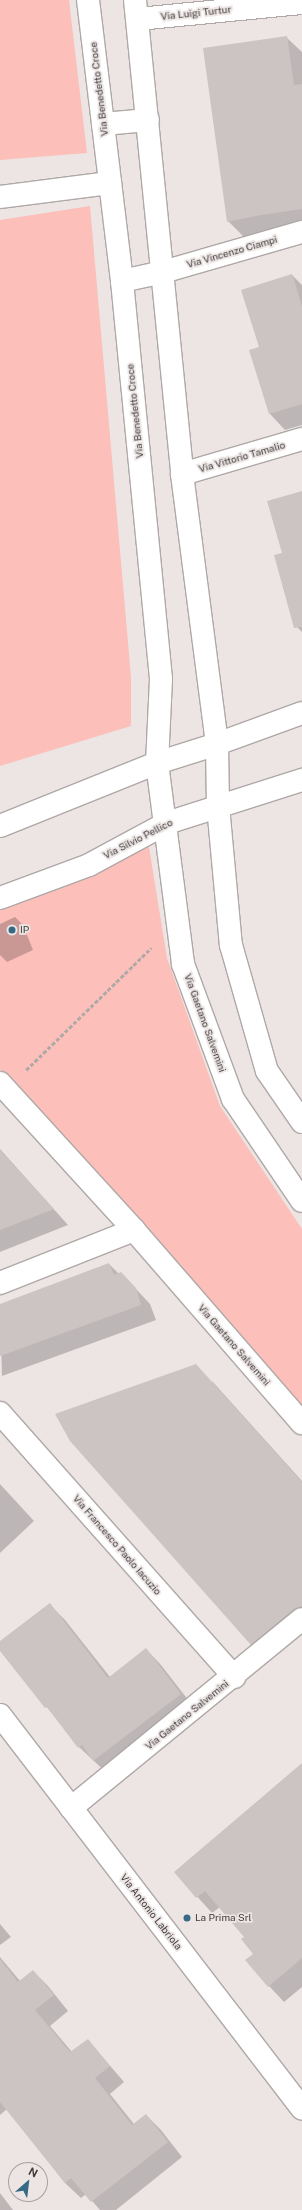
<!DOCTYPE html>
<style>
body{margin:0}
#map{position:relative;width:302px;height:2210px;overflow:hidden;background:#ece5e4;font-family:"Public Sans",sans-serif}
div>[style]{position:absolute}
.green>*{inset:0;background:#fcbfb9}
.shadow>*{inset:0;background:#0003}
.building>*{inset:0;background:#cbc4c3}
.path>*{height:2.5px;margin-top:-1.25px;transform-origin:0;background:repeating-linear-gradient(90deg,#afa9a8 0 4px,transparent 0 6px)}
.roads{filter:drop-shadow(1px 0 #afa8a7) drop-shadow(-1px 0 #afa8a7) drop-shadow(0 1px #afa8a7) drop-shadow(0 -1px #afa8a7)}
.minor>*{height:22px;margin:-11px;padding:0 11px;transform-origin:11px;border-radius:11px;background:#fff}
.dots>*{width:11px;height:11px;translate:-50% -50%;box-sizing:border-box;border:2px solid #ece5e4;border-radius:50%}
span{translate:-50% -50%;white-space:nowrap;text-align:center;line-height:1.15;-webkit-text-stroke:3.5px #ece5e4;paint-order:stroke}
.street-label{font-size:10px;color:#3e3b3b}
.poi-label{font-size:10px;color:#3e3b3b}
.left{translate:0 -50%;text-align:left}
.north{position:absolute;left:8px;top:2162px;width:40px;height:40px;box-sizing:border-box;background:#ece5e4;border:1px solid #a6a1a0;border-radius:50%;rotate:28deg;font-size:11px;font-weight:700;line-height:16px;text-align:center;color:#3e3b3b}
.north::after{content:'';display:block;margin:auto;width:14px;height:18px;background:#356985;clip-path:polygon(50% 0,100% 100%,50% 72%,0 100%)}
</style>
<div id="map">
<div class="green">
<i style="clip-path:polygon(0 0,69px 0,87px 153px,0 160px)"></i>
<i style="clip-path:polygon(90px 206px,131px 677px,131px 726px,0 766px,0 220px)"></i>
<i style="clip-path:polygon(149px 847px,167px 958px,220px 1106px,302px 1229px,302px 1405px,0 1069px,0 908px)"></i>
</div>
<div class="shadow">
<i style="clip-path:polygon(286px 37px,302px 52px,302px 227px,244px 237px,228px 221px)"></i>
<i style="clip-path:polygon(292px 275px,302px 285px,302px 425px,285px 430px,270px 414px,250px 351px,260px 348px)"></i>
<i style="clip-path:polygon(302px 492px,302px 632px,294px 624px,283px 553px)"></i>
<i style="clip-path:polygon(15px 917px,23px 925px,33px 950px,7px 962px,0 955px,0 924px)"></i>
<i style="clip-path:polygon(0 1149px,68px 1225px,0 1252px)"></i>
<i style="clip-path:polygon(109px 1264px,119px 1274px,121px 1273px,150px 1304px,156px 1320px,2px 1376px,0 1305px)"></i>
<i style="clip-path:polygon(212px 1381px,302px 1481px,302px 1631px,262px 1653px,246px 1637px)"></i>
<i style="clip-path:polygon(0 1484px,34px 1521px,0 1553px)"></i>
<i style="clip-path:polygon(49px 1604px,65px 1620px,110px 1677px,146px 1649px,161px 1665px,196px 1710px,110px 1776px,79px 1747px,0 1649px,0 1642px)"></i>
<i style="clip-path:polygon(302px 1764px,302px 1987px,284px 2002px,269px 1986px,246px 1937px,220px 1907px,212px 1913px,175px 1872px)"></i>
<i style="clip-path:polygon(0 1924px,11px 1937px,0 1945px)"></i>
<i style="clip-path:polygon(0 1957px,20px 1981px,33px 1971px,48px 1986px,68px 2011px,50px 2026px,72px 2052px,88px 2040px,124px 2082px,110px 2094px,134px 2124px,146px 2115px,161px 2130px,182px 2157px,116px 2210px,100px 2210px,86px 2194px,81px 2198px,65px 2183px,7px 2109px,0 2115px)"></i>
<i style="clip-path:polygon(0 2193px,13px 2210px,0 2210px)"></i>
</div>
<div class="building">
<i style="clip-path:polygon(287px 36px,294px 85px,302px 84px,302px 209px,261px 215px,227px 222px,203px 48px)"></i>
<i style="clip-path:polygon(292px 274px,302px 306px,302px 404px,269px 414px,249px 350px,259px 347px,241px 290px)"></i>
<i style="clip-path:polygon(302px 491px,302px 627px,294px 628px,274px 555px,282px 553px,267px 501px)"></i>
<i style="clip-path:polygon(0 1150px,54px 1209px,0 1230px)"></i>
<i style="clip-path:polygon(109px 1263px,114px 1275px,121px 1272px,136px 1288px,141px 1305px,0 1356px,0 1304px)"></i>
<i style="clip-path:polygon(196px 1364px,302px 1482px,302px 1606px,294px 1609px,251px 1645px,70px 1441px,55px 1414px)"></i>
<i style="clip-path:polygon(50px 1603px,108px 1678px,146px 1648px,181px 1694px,93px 1761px,82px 1745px,78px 1748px,47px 1707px,45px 1708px,0 1651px,0 1641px)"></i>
<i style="clip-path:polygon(302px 1763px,302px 1958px,268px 1987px,245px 1960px,253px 1954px,241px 1939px,244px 1937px,205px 1891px,196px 1898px,174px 1872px)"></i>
<i style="clip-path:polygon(0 1959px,18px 1982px,33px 1970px,54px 1995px,35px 2010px,70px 2052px,88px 2039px,110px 2066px,95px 2078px,132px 2125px,146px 2114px,168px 2142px,91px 2202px,71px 2178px,65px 2183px,0 2102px)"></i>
</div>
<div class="path">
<i style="left:26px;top:1070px;width:175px;rotate:-44.3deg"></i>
</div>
<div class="roads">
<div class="minor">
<i style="left:88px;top:0;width:283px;rotate:83.1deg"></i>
<i style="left:122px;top:281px;width:400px;rotate:84.4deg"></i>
<i style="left:161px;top:679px;width:84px;rotate:92.7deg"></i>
<i style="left:157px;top:763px;width:203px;rotate:82.6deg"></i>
<i style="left:183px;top:964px;width:144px;rotate:69.7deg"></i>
<i style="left:233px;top:1099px;width:123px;rotate:55.9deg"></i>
<i style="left:135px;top:0;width:476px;rotate:84.3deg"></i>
<i style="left:182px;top:474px;width:272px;rotate:82.6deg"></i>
<i style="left:217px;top:744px;width:62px;rotate:89.1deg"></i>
<i style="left:218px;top:806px;width:140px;rotate:84.7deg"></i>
<i style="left:231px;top:945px;width:131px;rotate:74.1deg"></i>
<i style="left:267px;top:1071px;width:62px;rotate:55.5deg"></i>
<i style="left:138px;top:19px;width:165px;rotate:-5.6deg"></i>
<i style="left:103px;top:124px;width:45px;rotate:-5.1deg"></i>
<i style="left:0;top:197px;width:111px;rotate:-7.3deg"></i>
<i style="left:122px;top:281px;width:42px;rotate:-12.4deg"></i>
<i style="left:163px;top:272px;width:145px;rotate:-16.1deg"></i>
<i style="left:182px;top:474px;width:125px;rotate:-16.3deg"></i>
<i style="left:0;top:826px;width:169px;rotate:-21.9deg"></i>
<i style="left:157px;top:763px;width:63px;rotate:-17.6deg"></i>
<i style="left:217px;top:744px;width:90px;rotate:-20deg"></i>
<i style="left:0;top:898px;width:95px;rotate:-20.3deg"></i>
<i style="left:89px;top:865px;width:89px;rotate:-28.3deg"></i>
<i style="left:167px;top:823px;width:142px;rotate:-17.7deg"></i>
<i style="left:0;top:1083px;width:199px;rotate:47.6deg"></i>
<i style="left:134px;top:1230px;width:256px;rotate:49deg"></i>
<i style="left:0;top:1283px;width:144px;rotate:-21.6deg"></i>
<i style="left:0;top:1413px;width:353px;rotate:48.4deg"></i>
<i style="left:0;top:1715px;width:496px;rotate:52.5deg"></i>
<i style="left:71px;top:1808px;width:298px;rotate:-39.3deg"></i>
</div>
</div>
<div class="dots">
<i style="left:12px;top:930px;background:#356985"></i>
<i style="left:187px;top:1918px;background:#356985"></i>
</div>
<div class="street-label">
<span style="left:196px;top:13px;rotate:-6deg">Via Luigi Turtur</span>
<span style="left:99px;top:89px;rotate:-97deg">Via Benedetto Croce</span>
<span style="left:232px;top:252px;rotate:-16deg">Via Vincenzo Ciampi</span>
<span style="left:135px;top:411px;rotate:-96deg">Via Benedetto Croce</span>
<span style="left:242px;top:457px;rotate:-16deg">Via Vittorio Tamalio</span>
<span style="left:138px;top:839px;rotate:-27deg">Via Silvio Pellico</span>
<span style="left:205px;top:1023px;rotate:70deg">Via Gaetano Salvemini</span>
<span style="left:234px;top:1345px;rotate:49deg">Via Gaetano Salvemini</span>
<span style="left:117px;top:1545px;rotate:49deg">Via Francesco Paolo Iacuzio</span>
<span style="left:187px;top:1715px;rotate:-39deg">Via Gaetano Salvemini</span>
<span style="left:151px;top:1912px;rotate:52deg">Via Antonio Labriola</span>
</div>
<div class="poi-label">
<span class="left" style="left:20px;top:930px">IP</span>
<span class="left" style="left:195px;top:1918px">La Prima Srl</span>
</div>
<div class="north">N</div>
</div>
